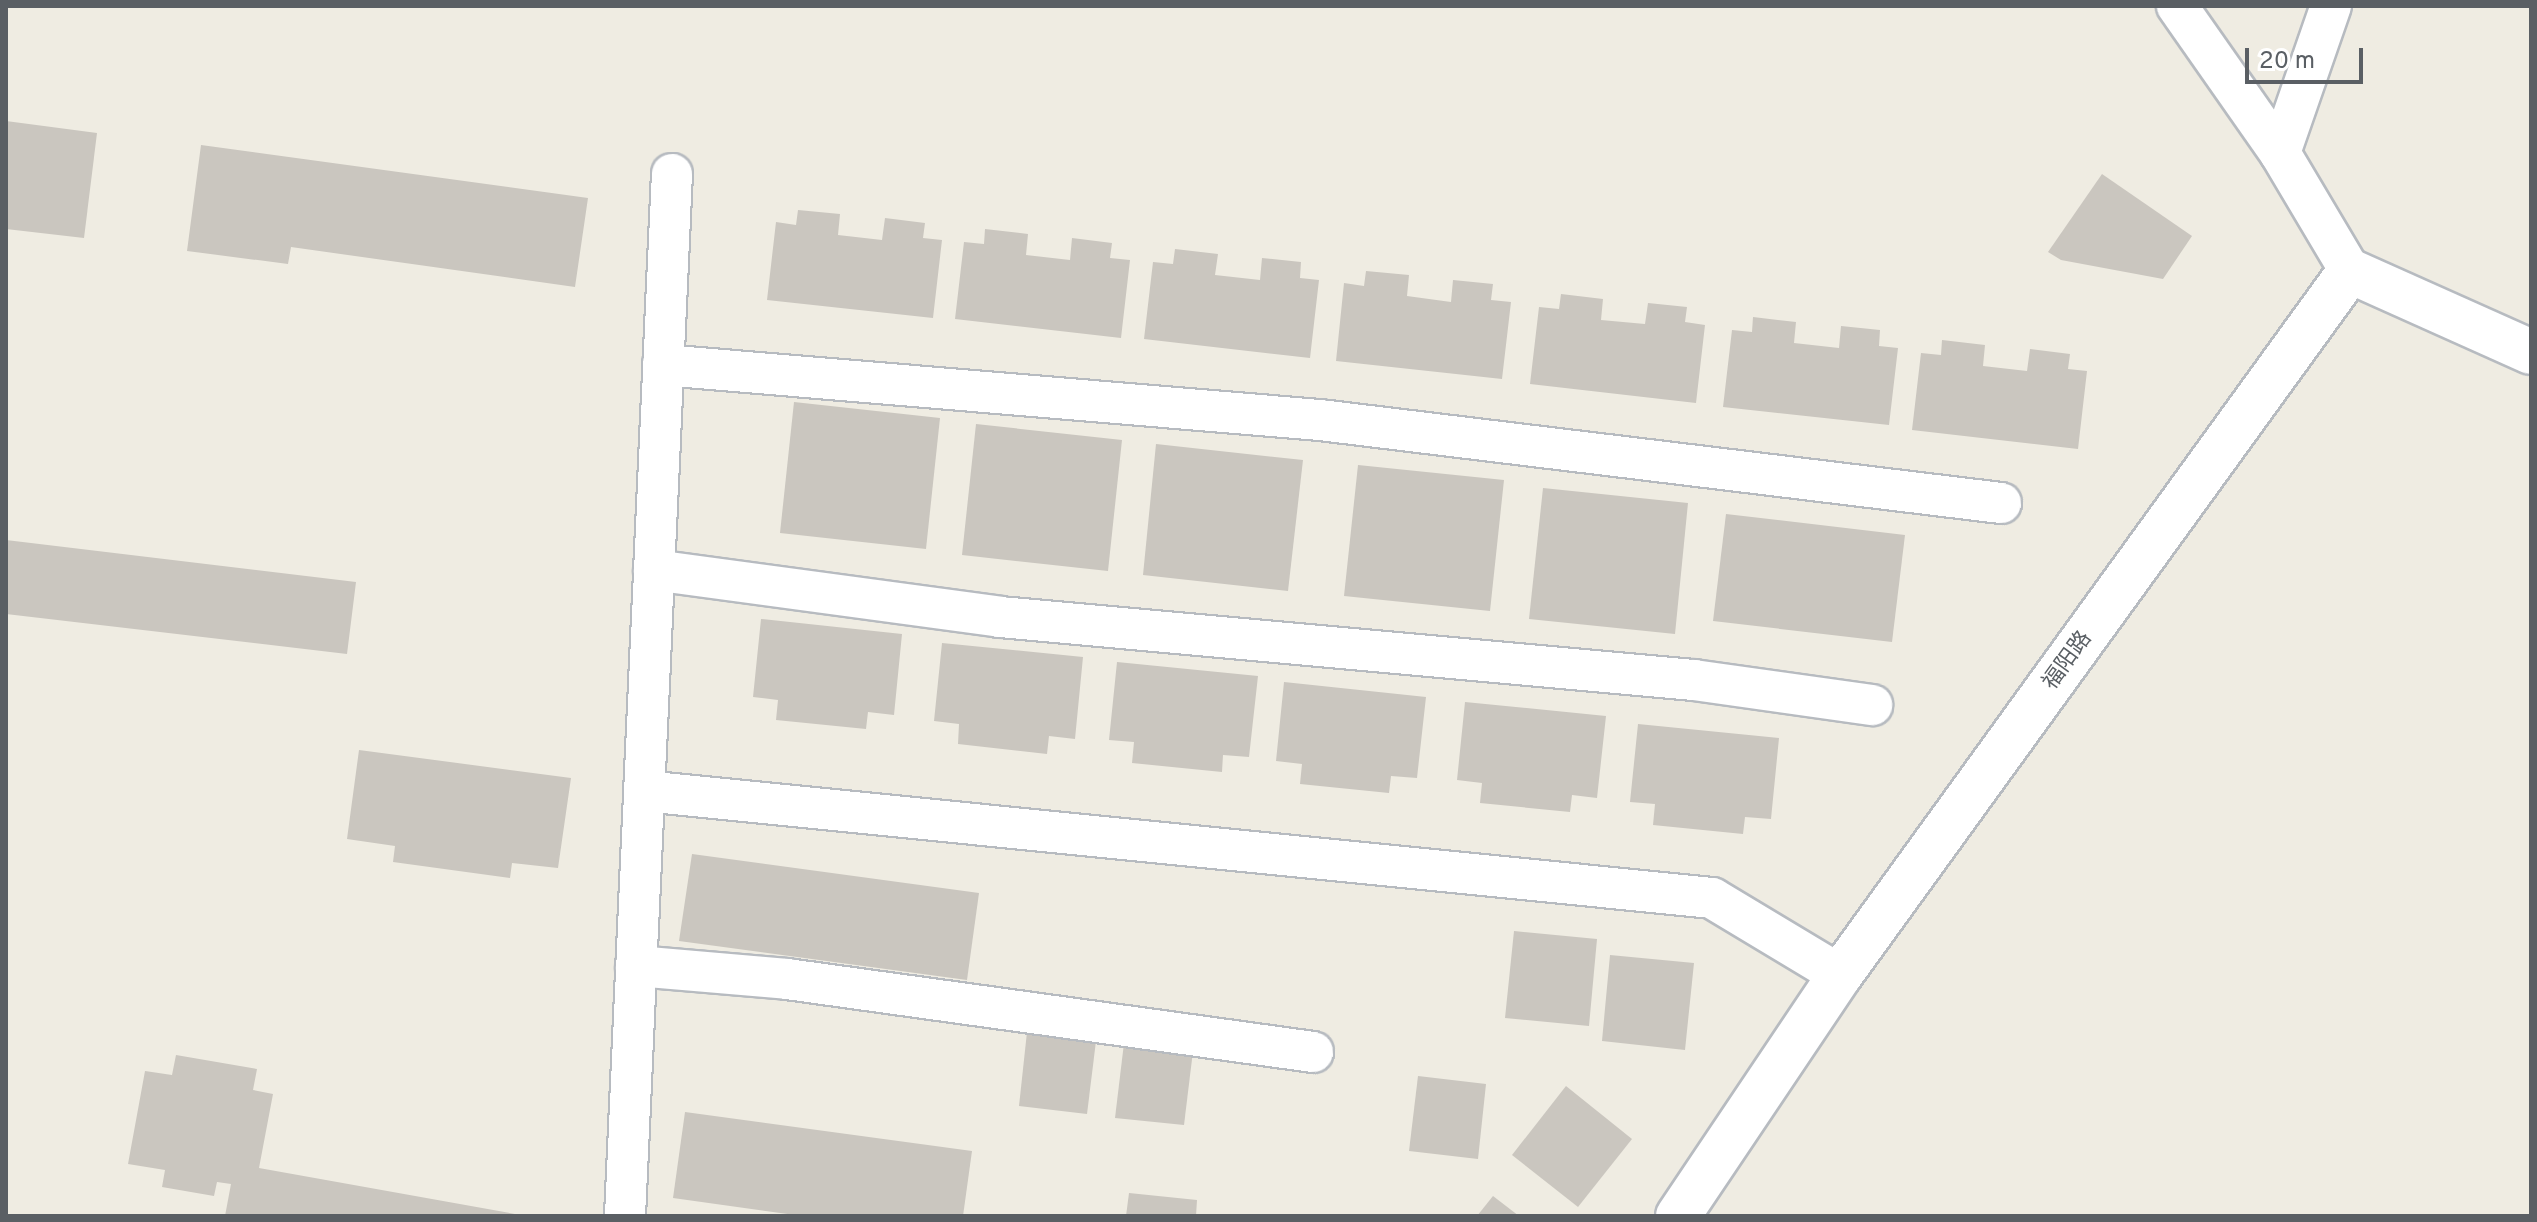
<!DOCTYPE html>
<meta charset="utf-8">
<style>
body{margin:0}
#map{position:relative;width:2537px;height:1222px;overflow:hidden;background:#efece2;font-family:Overpass,"Noto Sans SC",sans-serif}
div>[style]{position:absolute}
.building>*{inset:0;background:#cac6bf}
.roads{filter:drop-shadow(2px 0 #b7bbc0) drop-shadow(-2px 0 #b7bbc0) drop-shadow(0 2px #b7bbc0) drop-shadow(0 -2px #b7bbc0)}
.street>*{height:40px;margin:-20px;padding:0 20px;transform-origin:20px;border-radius:20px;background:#fff}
.secondary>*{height:44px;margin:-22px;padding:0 22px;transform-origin:22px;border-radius:22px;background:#fff}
span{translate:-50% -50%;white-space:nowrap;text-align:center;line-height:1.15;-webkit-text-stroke:6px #fff;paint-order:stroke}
.street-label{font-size:22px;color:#5a5f64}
.frame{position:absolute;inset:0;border:8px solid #5a5f64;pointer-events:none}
.scale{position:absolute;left:2245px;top:48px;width:118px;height:36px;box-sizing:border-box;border:4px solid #5a5f64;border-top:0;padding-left:10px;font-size:24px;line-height:28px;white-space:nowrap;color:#5a5f64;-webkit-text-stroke:6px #fff;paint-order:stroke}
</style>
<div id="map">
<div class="building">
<i style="clip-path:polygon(6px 121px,97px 133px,84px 238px,6px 229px)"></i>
<i style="clip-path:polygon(201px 145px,588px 198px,575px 287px,291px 247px,288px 264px,187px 251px)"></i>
<i style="clip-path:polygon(2102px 174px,2192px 236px,2163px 279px,2061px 260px,2048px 252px)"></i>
<i style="clip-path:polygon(798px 210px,840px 214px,838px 235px,882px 240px,885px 218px,925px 223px,923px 238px,942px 240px,933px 318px,767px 300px,776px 222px,796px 225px)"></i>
<i style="clip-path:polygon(985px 229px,1028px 234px,1026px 255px,1070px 260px,1072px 238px,1112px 243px,1110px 258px,1130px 260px,1121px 338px,955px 319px,964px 242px,984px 244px)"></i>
<i style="clip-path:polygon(1175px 249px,1218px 254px,1215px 275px,1260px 280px,1262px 258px,1301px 262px,1300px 278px,1319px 280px,1310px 358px,1144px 339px,1153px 262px,1173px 264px)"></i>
<i style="clip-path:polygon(1366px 271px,1409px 275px,1407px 296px,1451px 302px,1453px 280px,1493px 284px,1491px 300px,1511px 302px,1502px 379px,1336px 361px,1344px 283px,1364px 286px)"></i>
<i style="clip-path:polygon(1561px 294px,1603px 299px,1601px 320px,1645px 324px,1648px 303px,1687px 307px,1685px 322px,1705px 325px,1696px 403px,1530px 384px,1539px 307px,1559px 309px)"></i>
<i style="clip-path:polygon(1753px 317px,1796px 322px,1794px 343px,1839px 348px,1841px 326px,1880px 330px,1879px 346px,1898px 348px,1889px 425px,1723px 407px,1732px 330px,1752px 332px)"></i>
<i style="clip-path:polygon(1942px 340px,1985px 345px,1983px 366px,2027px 371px,2030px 349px,2070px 354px,2068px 369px,2087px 371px,2078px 449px,1912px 430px,1921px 353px,1941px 355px)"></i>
<i style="clip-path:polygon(794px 402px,940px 418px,926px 549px,780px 533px)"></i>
<i style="clip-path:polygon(976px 424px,1122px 440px,1108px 571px,962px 555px)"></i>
<i style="clip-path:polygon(1156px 444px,1303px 460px,1288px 591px,1143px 575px)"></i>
<i style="clip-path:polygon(1358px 465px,1504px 480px,1490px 611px,1344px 596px)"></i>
<i style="clip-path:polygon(1543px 488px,1688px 503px,1675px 634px,1529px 619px)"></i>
<i style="clip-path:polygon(1726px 514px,1905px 535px,1892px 642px,1713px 621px)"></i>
<i style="clip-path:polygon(6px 540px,356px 582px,347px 654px,6px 614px)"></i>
<i style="clip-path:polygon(761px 619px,902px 634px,894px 715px,868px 712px,866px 729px,776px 720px,778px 700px,753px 697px)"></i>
<i style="clip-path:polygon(942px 643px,1083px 657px,1075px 739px,1049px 736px,1047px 754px,958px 744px,959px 724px,934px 721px)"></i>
<i style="clip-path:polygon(1117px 662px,1258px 676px,1249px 757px,1223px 755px,1222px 772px,1132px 763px,1134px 742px,1109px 740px)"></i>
<i style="clip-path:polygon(1284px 682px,1426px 697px,1417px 778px,1391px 776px,1389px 793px,1300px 784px,1302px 764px,1276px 761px)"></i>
<i style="clip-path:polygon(1465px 702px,1606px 716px,1597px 798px,1572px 795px,1570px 812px,1480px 803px,1482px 783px,1457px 780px)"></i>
<i style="clip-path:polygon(1638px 724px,1779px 738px,1771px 819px,1745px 817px,1743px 834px,1653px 825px,1655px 804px,1630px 802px)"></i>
<i style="clip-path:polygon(359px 750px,571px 778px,558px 868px,512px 863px,510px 878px,393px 862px,395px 846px,347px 839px)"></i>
<i style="clip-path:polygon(692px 854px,979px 893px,967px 980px,679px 941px)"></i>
<i style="clip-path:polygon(1514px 931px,1597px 939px,1589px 1026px,1505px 1018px)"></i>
<i style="clip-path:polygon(1610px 955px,1694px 963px,1685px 1050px,1602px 1041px)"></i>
<i style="clip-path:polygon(1027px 1032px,1096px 1041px,1087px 1114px,1019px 1106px)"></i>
<i style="clip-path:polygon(1124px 1043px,1193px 1051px,1184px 1125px,1115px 1118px)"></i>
<i style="clip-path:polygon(176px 1055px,257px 1069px,253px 1090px,273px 1094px,259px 1168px,526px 1216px,225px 1216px,231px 1184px,217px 1182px,214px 1196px,162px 1187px,165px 1170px,128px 1164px,145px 1071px,172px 1075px)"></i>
<i style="clip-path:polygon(1418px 1076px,1486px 1084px,1478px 1159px,1409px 1151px)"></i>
<i style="clip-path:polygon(1566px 1086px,1632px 1139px,1578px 1207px,1512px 1155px)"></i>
<i style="clip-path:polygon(685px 1112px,972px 1151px,963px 1216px,802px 1216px,673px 1198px)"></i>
<i style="clip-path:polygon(1129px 1193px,1197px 1200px,1196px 1216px,1126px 1216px)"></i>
<i style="clip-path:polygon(1493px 1196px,1519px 1216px,1477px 1216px)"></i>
</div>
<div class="roads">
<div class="street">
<i style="left:2177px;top:6px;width:179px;rotate:55deg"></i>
<i style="left:2280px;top:153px;width:137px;rotate:59.3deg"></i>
<i style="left:2280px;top:153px;width:156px;rotate:-70.9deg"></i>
<i style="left:663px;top:365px;width:659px;rotate:4.79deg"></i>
<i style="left:1320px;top:420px;width:686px;rotate:6.95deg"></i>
<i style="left:654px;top:570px;width:349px;rotate:7.7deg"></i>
<i style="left:1000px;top:617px;width:697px;rotate:5.19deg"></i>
<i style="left:1694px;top:680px;width:180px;rotate:8deg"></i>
<i style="left:644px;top:791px;width:1073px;rotate:5.72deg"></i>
<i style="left:1712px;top:898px;width:149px;rotate:31deg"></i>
<i style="left:636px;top:966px;width:152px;rotate:4.9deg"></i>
<i style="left:787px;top:979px;width:531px;rotate:7.9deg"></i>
<i style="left:625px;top:1216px;width:1043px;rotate:-87.42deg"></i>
</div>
<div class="secondary">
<i style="left:1678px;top:1216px;width:290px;rotate:-56.1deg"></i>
<i style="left:1840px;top:975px;width:869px;rotate:-54.08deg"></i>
<i style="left:2350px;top:271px;width:198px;rotate:24.1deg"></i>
</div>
</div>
<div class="street-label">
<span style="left:2068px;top:661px;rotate:-54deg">福阳路</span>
</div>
<div class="frame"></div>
<div class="scale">20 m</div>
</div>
